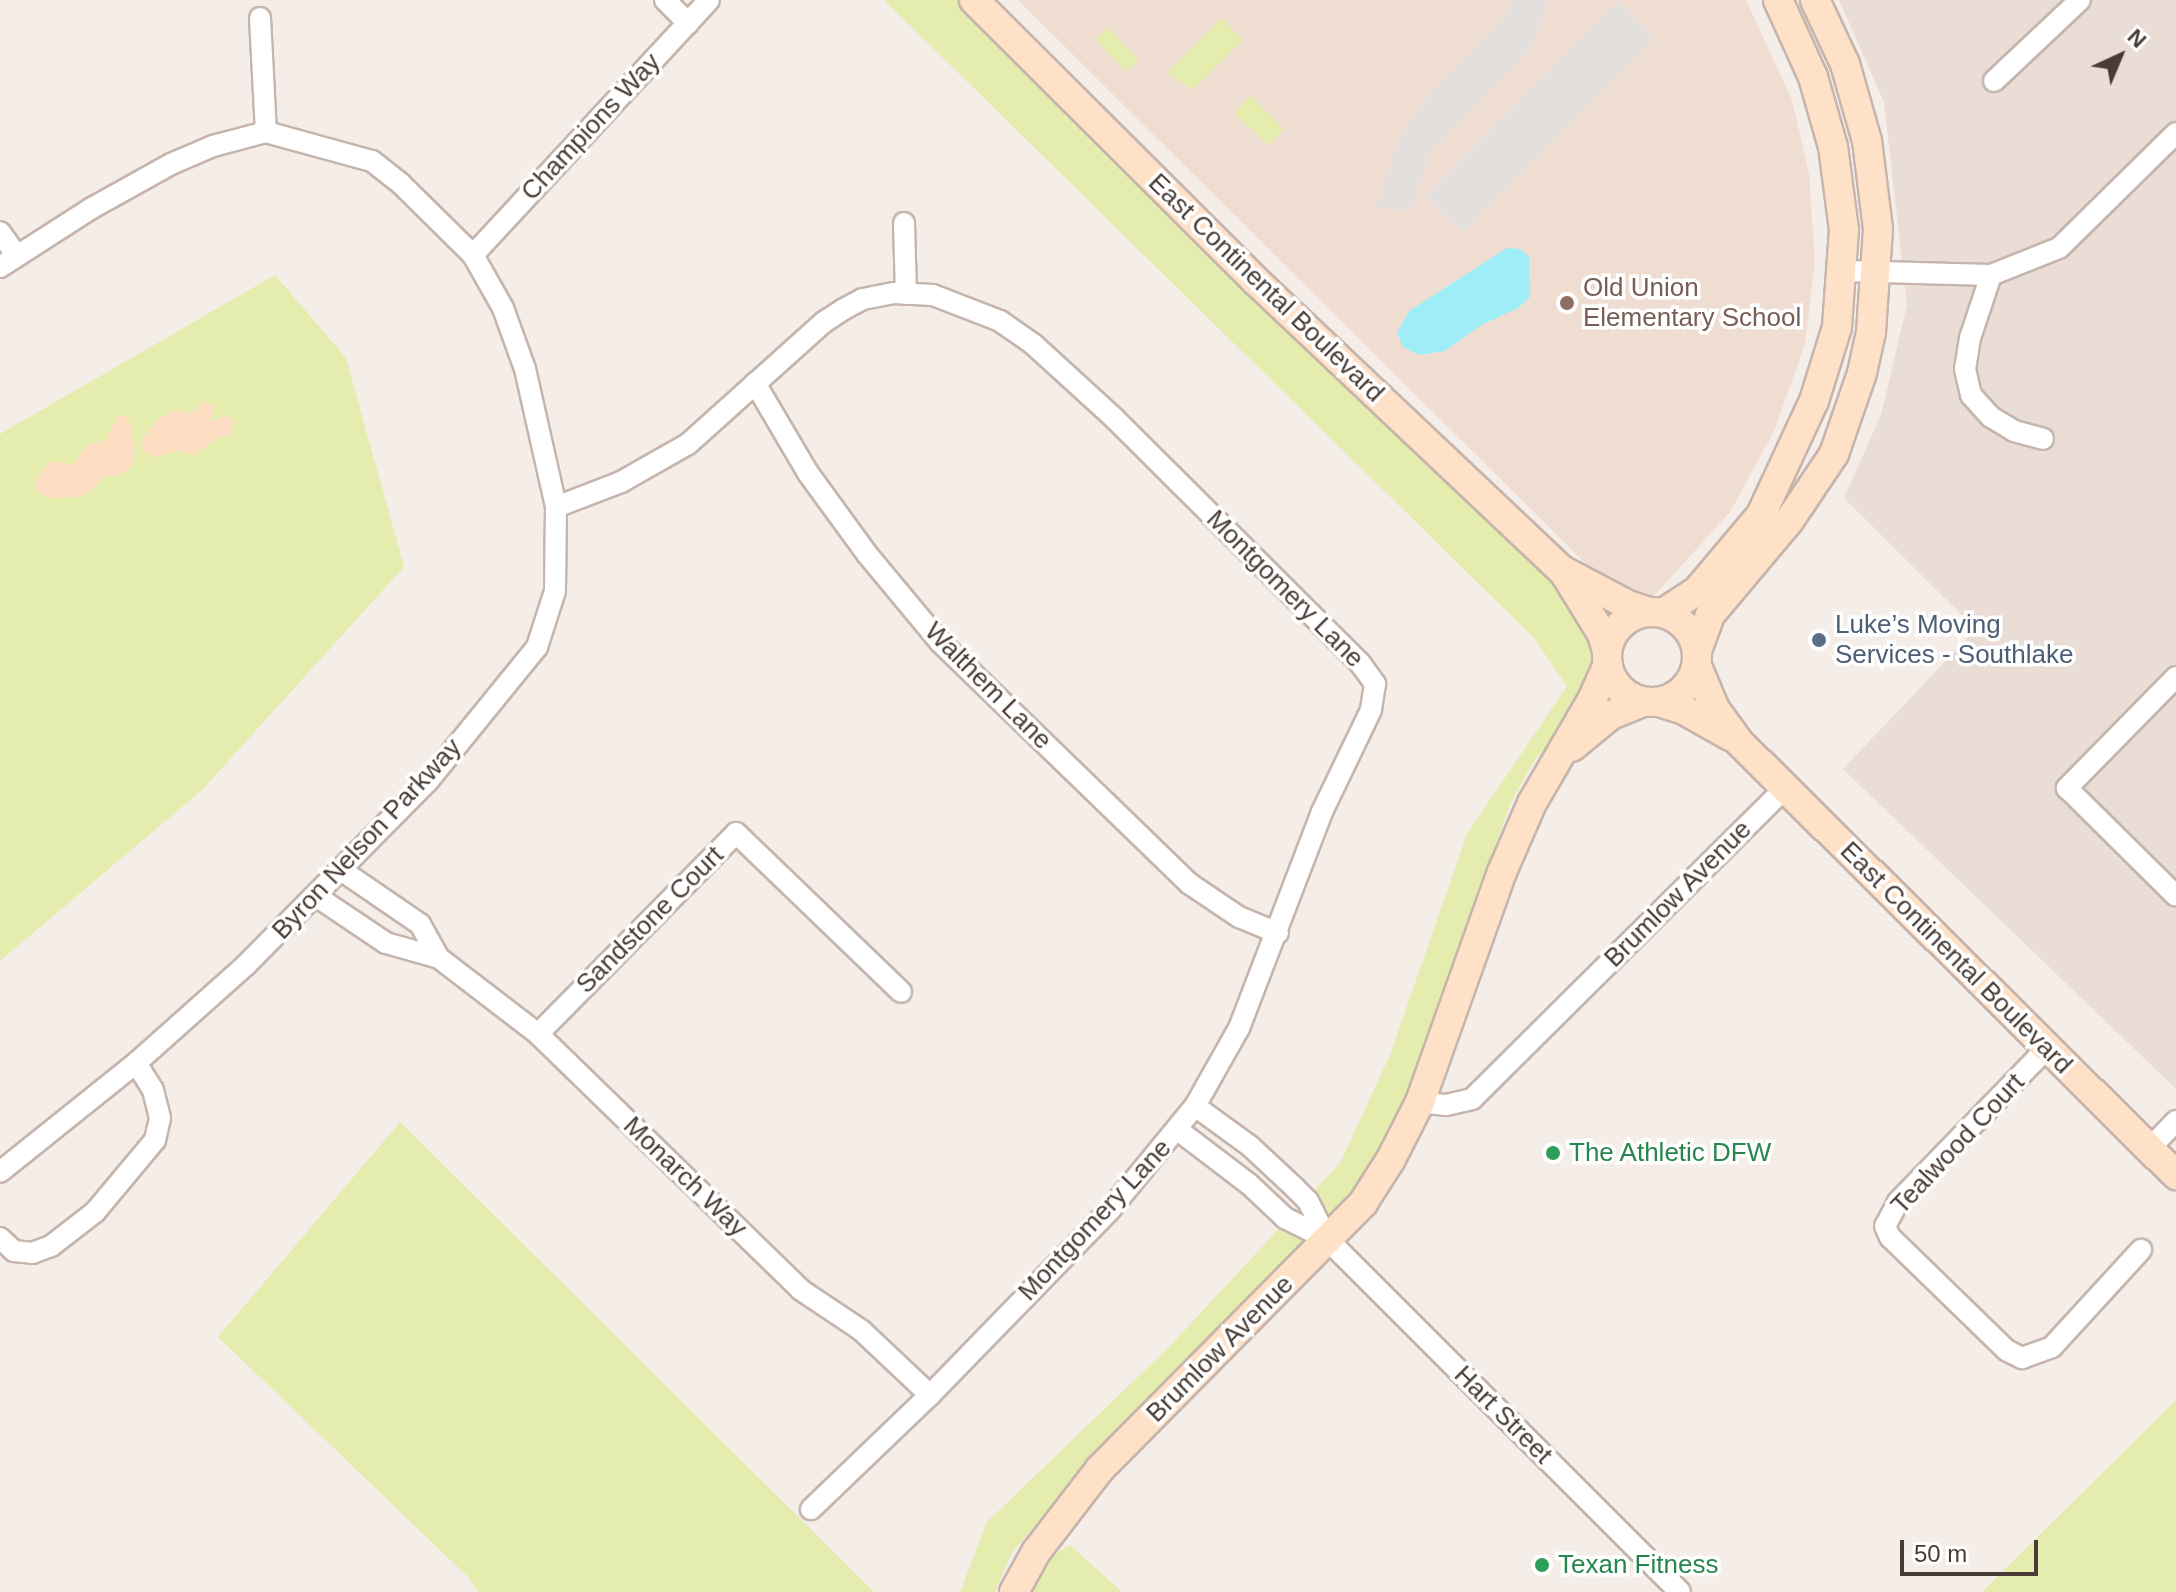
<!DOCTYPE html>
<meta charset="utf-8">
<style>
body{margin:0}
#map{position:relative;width:2176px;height:1592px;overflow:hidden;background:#f5ede8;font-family:Helvetica,sans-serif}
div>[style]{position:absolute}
.residential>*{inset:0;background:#eaddd5}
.education>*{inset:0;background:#efddd1}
.green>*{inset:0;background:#e4edad}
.sand>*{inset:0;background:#fcddc1}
.parking>*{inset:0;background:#e3dfdd}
.water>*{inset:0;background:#9feef7}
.roads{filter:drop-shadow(2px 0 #c5b5ac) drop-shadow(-2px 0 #c5b5ac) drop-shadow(0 2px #c5b5ac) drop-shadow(0 -2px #c5b5ac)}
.minor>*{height:20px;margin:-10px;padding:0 10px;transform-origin:10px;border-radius:10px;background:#fff}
.secondary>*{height:28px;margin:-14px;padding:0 14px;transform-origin:14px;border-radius:14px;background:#ffe1c8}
.secondary>.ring{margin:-14px;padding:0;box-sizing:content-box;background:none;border:28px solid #ffe1c8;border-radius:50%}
.dots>*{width:22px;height:22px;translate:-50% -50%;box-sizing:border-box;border:4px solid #fff;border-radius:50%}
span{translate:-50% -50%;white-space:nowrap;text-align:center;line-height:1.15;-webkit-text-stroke:7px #fff;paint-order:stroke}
.street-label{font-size:26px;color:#493c36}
.education-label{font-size:26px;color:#785e54}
.left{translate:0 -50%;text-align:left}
.service-label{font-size:26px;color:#4e5e75}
.leisure-label{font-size:26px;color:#27864d}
.north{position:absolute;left:2080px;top:16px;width:80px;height:80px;-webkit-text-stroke:6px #fff;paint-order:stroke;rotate:44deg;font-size:22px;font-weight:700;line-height:32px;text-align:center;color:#493c36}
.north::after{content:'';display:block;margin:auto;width:28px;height:36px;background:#493c36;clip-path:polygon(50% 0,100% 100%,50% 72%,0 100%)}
.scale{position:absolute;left:1900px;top:1540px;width:138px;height:36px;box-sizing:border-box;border:4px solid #493c36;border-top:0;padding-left:10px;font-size:24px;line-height:28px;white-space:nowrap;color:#493c36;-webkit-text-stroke:6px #fff;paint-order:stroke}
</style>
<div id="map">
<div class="residential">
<i style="clip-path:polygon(1839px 0,2176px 0,2176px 1089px,1843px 769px,1976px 629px,1844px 498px,1881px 415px,1907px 305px,1884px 102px)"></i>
</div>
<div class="education">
<i style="clip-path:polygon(1018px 0,1746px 0,1792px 100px,1809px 174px,1815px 261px,1805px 344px,1774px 431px,1730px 512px,1652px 598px,1596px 574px)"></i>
</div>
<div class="green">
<i style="clip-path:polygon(884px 0,959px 0,1573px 600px,1599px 663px,1585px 700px,1534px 761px,1511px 802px,1392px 1134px,1358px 1192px,1075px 1477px,1011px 1554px,995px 1592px,960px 1592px,987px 1522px,1168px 1348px,1340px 1163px,1390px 1055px,1467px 834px,1567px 686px,1533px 637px)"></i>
<i style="clip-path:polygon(1222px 18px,1242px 40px,1192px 90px,1167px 73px)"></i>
<i style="clip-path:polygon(1109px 28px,1139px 61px,1125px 71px,1095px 39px)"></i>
<i style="clip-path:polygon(1250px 96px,1284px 129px,1268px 145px,1234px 113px)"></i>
<i style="clip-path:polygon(275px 275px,346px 358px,404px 567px,202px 790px,0 961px,0 434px)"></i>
<i style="clip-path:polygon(400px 1122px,874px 1592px,478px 1592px,468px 1577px,218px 1337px)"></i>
<i style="clip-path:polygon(2176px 1400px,2176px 1592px,1982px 1592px)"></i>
<i style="clip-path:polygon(1070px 1545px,1122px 1592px,1027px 1592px,1045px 1560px)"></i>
</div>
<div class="sand">
<i style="clip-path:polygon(204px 401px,215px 407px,210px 421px,227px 416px,233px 420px,232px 435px,216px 439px,195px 455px,177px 451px,154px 457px,141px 449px,143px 438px,156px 421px,174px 410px,191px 413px)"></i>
<i style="clip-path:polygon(118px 416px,126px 416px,131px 424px,135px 456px,130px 468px,121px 475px,102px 477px,92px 491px,79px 497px,51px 498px,38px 493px,35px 480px,50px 461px,73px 465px,87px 445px,107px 439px)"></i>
</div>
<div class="parking">
<i style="clip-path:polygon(1511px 0,1549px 0,1532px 47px,1430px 153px,1411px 211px,1376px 208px,1398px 141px,1421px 104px,1505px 16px)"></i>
<i style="clip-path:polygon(1618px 1px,1655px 38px,1462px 233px,1425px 196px)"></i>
</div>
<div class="water">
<i style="clip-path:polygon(1507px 248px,1520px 249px,1529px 257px,1530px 297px,1518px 308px,1481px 325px,1445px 351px,1419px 355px,1403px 347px,1397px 333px,1409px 311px)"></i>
</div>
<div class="roads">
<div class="minor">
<i style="left:665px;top:0;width:33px;rotate:45deg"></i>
<i style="left:260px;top:18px;width:114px;rotate:87deg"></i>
<i style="left:1994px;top:81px;width:118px;rotate:-43.3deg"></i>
<i style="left:904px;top:223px;width:71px;rotate:88.4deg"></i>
<i style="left:0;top:232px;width:28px;rotate:55deg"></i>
<i style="left:473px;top:255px;width:347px;rotate:-47.2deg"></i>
<i style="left:0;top:267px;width:109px;rotate:-32.7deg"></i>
<i style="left:92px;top:208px;width:90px;rotate:-29.1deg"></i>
<i style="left:171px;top:164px;width:46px;rotate:-23.2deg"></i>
<i style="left:213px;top:146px;width:55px;rotate:-14.8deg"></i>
<i style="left:266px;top:132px;width:110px;rotate:15.3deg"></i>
<i style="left:372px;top:161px;width:37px;rotate:38deg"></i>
<i style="left:401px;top:184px;width:101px;rotate:44.6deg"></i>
<i style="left:473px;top:255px;width:61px;rotate:60.5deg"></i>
<i style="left:503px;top:308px;width:65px;rotate:70.2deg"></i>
<i style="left:525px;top:369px;width:141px;rotate:77.3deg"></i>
<i style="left:556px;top:507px;width:84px;rotate:90.7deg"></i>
<i style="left:555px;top:591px;width:59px;rotate:107.8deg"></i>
<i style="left:537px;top:647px;width:173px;rotate:129.1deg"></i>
<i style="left:428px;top:781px;width:259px;rotate:134.7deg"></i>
<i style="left:246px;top:965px;width:147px;rotate:138.3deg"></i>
<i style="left:136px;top:1063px;width:174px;rotate:141.3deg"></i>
<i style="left:1844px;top:271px;width:147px;rotate:1.6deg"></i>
<i style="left:1991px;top:275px;width:73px;rotate:-21.7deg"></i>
<i style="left:2059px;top:248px;width:164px;rotate:-44.5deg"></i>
<i style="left:1991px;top:275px;width:66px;rotate:108.4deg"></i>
<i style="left:1970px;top:338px;width:31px;rotate:99deg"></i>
<i style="left:1965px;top:369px;width:27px;rotate:77deg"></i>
<i style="left:1971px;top:395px;width:30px;rotate:48deg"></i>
<i style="left:1991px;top:417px;width:27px;rotate:31deg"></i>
<i style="left:2014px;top:431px;width:30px;rotate:15deg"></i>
<i style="left:755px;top:383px;width:104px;rotate:59.5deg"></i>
<i style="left:808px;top:473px;width:100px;rotate:53.9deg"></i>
<i style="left:867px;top:554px;width:114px;rotate:50.3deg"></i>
<i style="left:940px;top:642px;width:348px;rotate:44.1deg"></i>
<i style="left:1190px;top:884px;width:59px;rotate:34deg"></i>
<i style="left:1239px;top:917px;width:42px;rotate:22.3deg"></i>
<i style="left:556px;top:507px;width:70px;rotate:-21deg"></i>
<i style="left:621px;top:482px;width:77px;rotate:-29.6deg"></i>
<i style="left:688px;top:444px;width:183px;rotate:-41.9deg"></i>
<i style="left:824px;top:322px;width:24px;rotate:-33deg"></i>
<i style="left:844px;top:309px;width:21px;rotate:-28deg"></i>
<i style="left:863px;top:299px;width:32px;rotate:-11deg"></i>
<i style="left:894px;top:293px;width:39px;rotate:3deg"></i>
<i style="left:933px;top:295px;width:72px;rotate:21.2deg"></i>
<i style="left:1000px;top:321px;width:40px;rotate:34.9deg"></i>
<i style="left:1033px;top:344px;width:110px;rotate:42.4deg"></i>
<i style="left:1114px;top:418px;width:347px;rotate:44.9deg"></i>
<i style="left:1360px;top:663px;width:26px;rotate:54deg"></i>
<i style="left:1375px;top:684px;width:26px;rotate:99deg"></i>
<i style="left:1371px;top:710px;width:113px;rotate:115.7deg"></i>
<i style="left:1322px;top:812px;width:231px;rotate:111deg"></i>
<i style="left:1239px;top:1028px;width:90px;rotate:119.4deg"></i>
<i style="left:1195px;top:1106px;width:134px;rotate:129.3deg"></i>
<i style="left:1110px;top:1210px;width:258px;rotate:134.2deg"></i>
<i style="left:930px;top:1395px;width:165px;rotate:136.2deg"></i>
<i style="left:2176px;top:677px;width:156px;rotate:134.5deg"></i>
<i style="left:2067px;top:788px;width:153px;rotate:44.7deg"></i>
<i style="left:341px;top:870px;width:96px;rotate:34.4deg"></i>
<i style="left:420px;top:924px;width:39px;rotate:61deg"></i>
<i style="left:316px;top:896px;width:84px;rotate:33.9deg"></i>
<i style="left:386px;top:943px;width:55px;rotate:15.8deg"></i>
<i style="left:439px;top:958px;width:125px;rotate:37.5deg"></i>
<i style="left:538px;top:1034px;width:367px;rotate:44.2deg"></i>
<i style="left:801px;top:1290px;width:72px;rotate:33.7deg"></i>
<i style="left:861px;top:1330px;width:95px;rotate:43.3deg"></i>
<i style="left:538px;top:1034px;width:282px;rotate:-45.4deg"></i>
<i style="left:736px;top:833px;width:229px;rotate:43.9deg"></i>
<i style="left:2047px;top:1048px;width:214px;rotate:134.1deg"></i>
<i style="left:1898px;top:1202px;width:27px;rotate:118deg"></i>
<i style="left:1885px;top:1226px;width:12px;rotate:66deg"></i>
<i style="left:1890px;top:1237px;width:162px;rotate:44.2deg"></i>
<i style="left:2006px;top:1350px;width:18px;rotate:27deg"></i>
<i style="left:2022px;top:1358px;width:32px;rotate:-20deg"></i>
<i style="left:2052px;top:1347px;width:132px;rotate:-47.5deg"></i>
<i style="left:1420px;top:1102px;width:26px;rotate:7deg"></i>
<i style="left:1446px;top:1105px;width:27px;rotate:-13deg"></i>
<i style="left:1472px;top:1099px;width:441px;rotate:-44.8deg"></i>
<i style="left:1195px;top:1106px;width:68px;rotate:36deg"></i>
<i style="left:1250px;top:1146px;width:62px;rotate:43deg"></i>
<i style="left:1295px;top:1188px;width:18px;rotate:45deg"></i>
<i style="left:1308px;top:1201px;width:42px;rotate:63.4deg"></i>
<i style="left:1327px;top:1239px;width:499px;rotate:45deg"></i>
<i style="left:1178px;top:1130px;width:89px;rotate:37.3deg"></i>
<i style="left:1249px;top:1184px;width:50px;rotate:43.4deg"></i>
<i style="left:1285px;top:1218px;width:47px;rotate:26.6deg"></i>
<i style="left:2149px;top:1149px;width:39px;rotate:-46deg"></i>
<i style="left:0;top:1238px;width:19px;rotate:43deg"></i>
<i style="left:14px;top:1251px;width:18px;rotate:6deg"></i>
<i style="left:32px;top:1253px;width:20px;rotate:-20deg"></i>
<i style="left:51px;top:1246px;width:56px;rotate:-37.7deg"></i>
<i style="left:95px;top:1212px;width:94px;rotate:-50.2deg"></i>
<i style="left:155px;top:1140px;width:23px;rotate:-77deg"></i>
<i style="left:160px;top:1118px;width:29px;rotate:-104deg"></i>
<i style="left:153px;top:1090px;width:32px;rotate:-122deg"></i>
</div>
<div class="secondary">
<i style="left:974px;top:0;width:400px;rotate:44.9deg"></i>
<i style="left:1257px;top:282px;width:419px;rotate:43.4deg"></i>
<i style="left:1562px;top:570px;width:75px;rotate:27.9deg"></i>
<i style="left:1628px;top:605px;width:23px;rotate:18deg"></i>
<i style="left:1565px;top:574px;width:70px;rotate:58.3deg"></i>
<i style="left:1602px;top:634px;width:18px;rotate:74deg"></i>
<i class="ring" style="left:1607px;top:612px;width:62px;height:62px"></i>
<i style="left:1663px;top:613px;width:40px;rotate:-32.9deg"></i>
<i style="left:1697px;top:591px;width:99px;rotate:-49.9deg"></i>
<i style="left:1761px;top:515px;width:126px;rotate:-65.1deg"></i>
<i style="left:1814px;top:401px;width:77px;rotate:-72.7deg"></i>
<i style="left:1837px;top:327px;width:97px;rotate:-85.9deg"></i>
<i style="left:1844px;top:230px;width:84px;rotate:-97.5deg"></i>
<i style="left:1833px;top:147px;width:73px;rotate:-105.9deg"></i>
<i style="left:1813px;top:77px;width:85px;rotate:-114.4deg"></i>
<i style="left:1697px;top:651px;width:38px;rotate:-70deg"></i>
<i style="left:1710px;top:615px;width:123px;rotate:-50deg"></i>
<i style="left:1789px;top:521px;width:81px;rotate:-56.1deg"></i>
<i style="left:1834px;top:454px;width:86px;rotate:-70.9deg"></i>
<i style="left:1862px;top:373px;width:42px;rotate:-77.6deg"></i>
<i style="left:1871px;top:332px;width:103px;rotate:-86.1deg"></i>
<i style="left:1878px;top:229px;width:89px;rotate:-97.1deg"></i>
<i style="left:1867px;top:141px;width:80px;rotate:-105.9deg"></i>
<i style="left:1845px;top:64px;width:71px;rotate:-115.1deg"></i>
<i style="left:1697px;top:666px;width:47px;rotate:67.3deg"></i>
<i style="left:1715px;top:709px;width:39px;rotate:54deg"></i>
<i style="left:1738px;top:741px;width:617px;rotate:44.74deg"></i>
<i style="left:1659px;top:702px;width:26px;rotate:18deg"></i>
<i style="left:1684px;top:710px;width:53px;rotate:29.5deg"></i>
<i style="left:1572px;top:747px;width:50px;rotate:-39.4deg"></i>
<i style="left:1611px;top:715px;width:35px;rotate:-22deg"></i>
<i style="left:1014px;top:1592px;width:46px;rotate:-61.2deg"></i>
<i style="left:1036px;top:1552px;width:105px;rotate:-52.4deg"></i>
<i style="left:1100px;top:1469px;width:374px;rotate:-45.3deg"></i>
<i style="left:1363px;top:1203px;width:52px;rotate:-57.5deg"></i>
<i style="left:1391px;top:1159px;width:64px;rotate:-63deg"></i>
<i style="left:1420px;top:1102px;width:244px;rotate:-70.4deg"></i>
<i style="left:1502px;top:872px;width:75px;rotate:-66.5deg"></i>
<i style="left:1532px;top:803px;width:119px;rotate:-59.8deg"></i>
<i style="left:1592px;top:700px;width:39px;rotate:-66deg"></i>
</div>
</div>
<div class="dots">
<i style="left:1567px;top:303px;background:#8d6e63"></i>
<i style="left:1819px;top:640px;background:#5c6f8a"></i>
<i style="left:1553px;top:1153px;background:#2e9e5b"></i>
<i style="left:1542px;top:1565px;background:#2e9e5b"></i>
</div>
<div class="street-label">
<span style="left:591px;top:127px;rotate:-47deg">Champions Way</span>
<span style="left:1266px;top:288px;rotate:44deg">East Continental Boulevard</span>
<span style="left:1285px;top:589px;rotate:45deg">Montgomery Lane</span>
<span style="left:988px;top:686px;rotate:45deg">Walthem Lane</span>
<span style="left:367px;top:839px;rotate:-47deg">Byron Nelson Parkway</span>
<span style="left:1678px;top:894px;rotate:-45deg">Brumlow Avenue</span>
<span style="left:650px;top:920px;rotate:-45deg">Sandstone Court</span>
<span style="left:1956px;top:958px;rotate:45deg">East Continental Boulevard</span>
<span style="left:1958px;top:1144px;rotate:-47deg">Tealwood Court</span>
<span style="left:685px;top:1177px;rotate:44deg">Monarch Way</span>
<span style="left:1095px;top:1220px;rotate:-47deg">Montgomery Lane</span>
<span style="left:1220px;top:1349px;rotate:-45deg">Brumlow Avenue</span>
<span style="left:1503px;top:1415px;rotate:45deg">Hart Street</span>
</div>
<div class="education-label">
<span class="left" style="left:1583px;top:303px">Old Union<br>Elementary School</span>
</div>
<div class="service-label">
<span class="left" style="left:1835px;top:640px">Luke’s Moving<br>Services - Southlake</span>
</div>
<div class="leisure-label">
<span class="left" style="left:1569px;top:1153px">The Athletic DFW</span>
<span class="left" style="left:1558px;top:1565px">Texan Fitness</span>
</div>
<div class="north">N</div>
<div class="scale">50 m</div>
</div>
